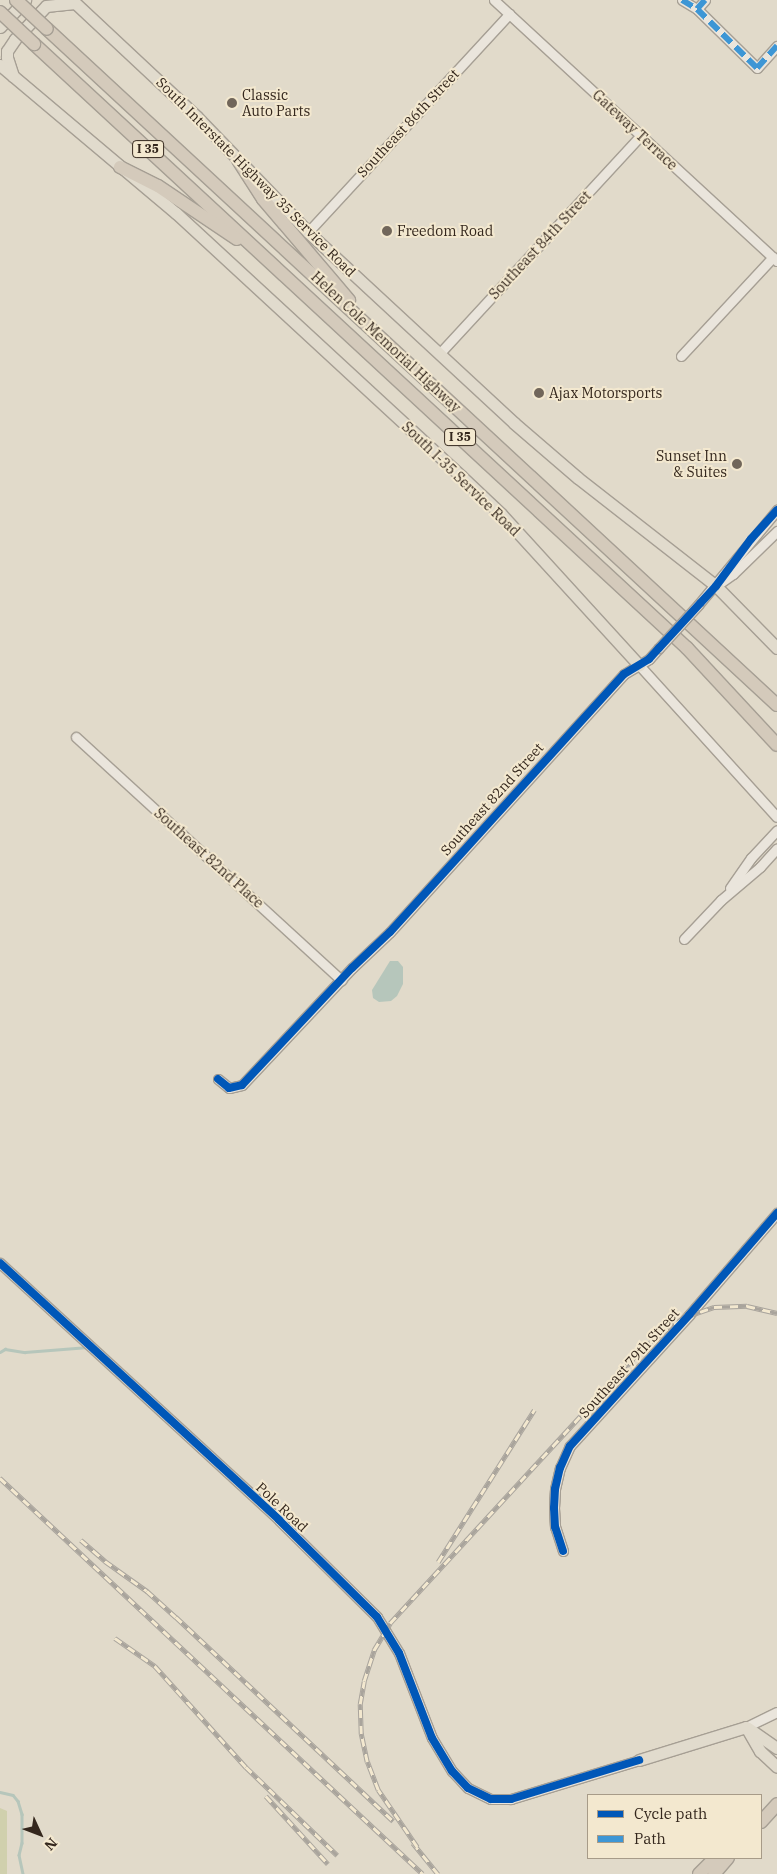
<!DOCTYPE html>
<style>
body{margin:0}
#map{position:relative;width:777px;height:1874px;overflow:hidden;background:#e1daca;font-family:"IBM Plex Serif",serif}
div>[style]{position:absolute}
.green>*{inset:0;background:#d0d0ad}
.water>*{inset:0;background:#b6c6bb}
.stream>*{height:2.5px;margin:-1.25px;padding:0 1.25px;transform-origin:1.25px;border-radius:1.25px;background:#b6c6bb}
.roads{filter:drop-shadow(1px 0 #a69f94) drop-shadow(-1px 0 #a69f94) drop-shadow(0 1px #a69f94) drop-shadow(0 -1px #a69f94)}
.minor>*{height:9px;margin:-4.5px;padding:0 4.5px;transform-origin:4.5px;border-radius:4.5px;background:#eae5dc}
.major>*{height:11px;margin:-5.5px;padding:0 5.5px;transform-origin:5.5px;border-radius:5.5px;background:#e1dbcd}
.highway>*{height:12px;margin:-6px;padding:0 6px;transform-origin:6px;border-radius:6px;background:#d4cabb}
.rail>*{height:4.5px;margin-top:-2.25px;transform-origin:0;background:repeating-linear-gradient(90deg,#f3e8cf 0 8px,#a9a49c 0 16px);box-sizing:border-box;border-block:1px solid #a9a49c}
.bridges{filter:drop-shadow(1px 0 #a69f94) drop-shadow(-1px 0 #a69f94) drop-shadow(0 1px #a69f94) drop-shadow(0 -1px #a69f94)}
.minor-bridge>*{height:9px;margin:-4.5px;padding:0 4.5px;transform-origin:4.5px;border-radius:4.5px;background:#eae5dc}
.highway-bridge>*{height:12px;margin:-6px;padding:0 6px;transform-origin:6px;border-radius:6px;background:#d4cabb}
.quiet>*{height:6px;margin-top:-3px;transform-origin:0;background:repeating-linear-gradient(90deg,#3d96d5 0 12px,transparent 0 18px)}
.cycleway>*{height:8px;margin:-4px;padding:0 4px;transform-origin:4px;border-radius:4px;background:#0057b8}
.dots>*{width:14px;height:14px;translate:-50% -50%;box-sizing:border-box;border:2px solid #f3e8cf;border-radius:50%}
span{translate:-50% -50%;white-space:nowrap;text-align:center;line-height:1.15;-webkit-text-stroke:4px #f3e8cf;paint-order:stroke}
.shield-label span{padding:1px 4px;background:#f3e8cf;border:1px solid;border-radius:4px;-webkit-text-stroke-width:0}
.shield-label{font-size:12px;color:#34271d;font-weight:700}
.poi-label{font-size:14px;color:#34271d}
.left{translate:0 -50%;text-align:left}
.right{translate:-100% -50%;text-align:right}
.street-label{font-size:14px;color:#34271d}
.legend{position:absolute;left:587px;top:1794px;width:175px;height:65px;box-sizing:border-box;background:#f3e8cf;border:1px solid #a79b88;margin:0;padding:6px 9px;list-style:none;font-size:15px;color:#34271d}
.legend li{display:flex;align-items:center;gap:10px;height:25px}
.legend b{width:25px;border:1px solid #a79b88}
.north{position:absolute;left:15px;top:1809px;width:50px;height:50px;-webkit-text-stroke:4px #f3e8cf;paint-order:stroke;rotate:133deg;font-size:14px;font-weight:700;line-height:20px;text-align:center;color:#34271d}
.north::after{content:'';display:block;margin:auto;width:18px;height:22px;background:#34271d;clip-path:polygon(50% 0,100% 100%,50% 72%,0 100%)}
</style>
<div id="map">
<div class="green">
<i style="clip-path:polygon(0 1808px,7px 1811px,7px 1874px,0 1874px)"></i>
</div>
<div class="water">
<i style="clip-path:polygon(390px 961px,398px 961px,403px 967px,403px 984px,397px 996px,391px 1001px,379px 1002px,373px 998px,372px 990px)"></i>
</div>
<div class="stream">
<i style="left:0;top:1352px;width:6px;rotate:-31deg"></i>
<i style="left:5px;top:1349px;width:20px;rotate:9deg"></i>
<i style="left:25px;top:1352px;width:63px;rotate:-4.5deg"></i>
<i style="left:0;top:1792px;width:13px;rotate:13deg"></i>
<i style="left:13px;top:1795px;width:8px;rotate:50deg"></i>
<i style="left:18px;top:1801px;width:14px;rotate:73deg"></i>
<i style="left:22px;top:1814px;width:29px;rotate:90deg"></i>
<i style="left:22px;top:1843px;width:12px;rotate:104deg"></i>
<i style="left:19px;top:1855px;width:19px;rotate:78deg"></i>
</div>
<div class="roads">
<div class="minor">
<i style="left:494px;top:0;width:385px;rotate:42.7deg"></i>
<i style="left:682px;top:0;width:17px;rotate:31deg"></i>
<i style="left:705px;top:0;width:12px;rotate:132deg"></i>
<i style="left:697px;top:9px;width:84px;rotate:44.5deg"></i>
<i style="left:757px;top:68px;width:30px;rotate:-48deg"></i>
<i style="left:308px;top:232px;width:297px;rotate:-47.3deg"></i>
<i style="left:439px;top:354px;width:298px;rotate:-47.3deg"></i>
<i style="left:681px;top:356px;width:135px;rotate:-47.1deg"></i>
<i style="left:720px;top:583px;width:16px;rotate:-35deg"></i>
<i style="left:733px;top:574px;width:62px;rotate:-44.3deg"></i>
<i style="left:698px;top:605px;width:124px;rotate:-50.3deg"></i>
<i style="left:639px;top:665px;width:205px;rotate:47.8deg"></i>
<i style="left:76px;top:737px;width:360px;rotate:42.5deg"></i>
<i style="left:730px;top:888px;width:37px;rotate:-55deg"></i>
<i style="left:751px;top:858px;width:38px;rotate:-47deg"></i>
<i style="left:684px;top:939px;width:54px;rotate:-46.5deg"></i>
<i style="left:721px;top:900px;width:51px;rotate:-40.2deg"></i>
<i style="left:760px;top:867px;width:25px;rotate:-48deg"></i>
<i style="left:218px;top:1079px;width:14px;rotate:39deg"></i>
<i style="left:229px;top:1088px;width:13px;rotate:-13deg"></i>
<i style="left:242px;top:1085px;width:161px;rotate:-46.8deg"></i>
<i style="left:352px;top:968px;width:52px;rotate:-43.5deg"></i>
<i style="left:390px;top:932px;width:348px;rotate:-47.8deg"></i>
<i style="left:624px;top:674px;width:29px;rotate:-31deg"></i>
<i style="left:649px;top:659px;width:15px;rotate:-48deg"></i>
<i style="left:0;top:1263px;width:379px;rotate:42.6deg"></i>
<i style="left:279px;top:1520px;width:138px;rotate:44.7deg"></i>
<i style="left:377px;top:1617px;width:42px;rotate:58.6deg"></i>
<i style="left:399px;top:1653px;width:91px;rotate:68.8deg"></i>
<i style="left:432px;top:1738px;width:39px;rotate:59deg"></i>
<i style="left:452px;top:1771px;width:23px;rotate:47deg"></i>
<i style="left:468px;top:1788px;width:25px;rotate:26deg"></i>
<i style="left:491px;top:1799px;width:20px"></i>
<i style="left:511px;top:1799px;width:134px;rotate:-16.9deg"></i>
<i style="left:563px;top:1551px;width:25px;rotate:-108deg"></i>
<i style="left:555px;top:1527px;width:19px;rotate:-93deg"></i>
<i style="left:554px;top:1508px;width:19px;rotate:-87deg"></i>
<i style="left:555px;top:1489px;width:22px;rotate:-77deg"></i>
<i style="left:560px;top:1468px;width:24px;rotate:-66deg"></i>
<i style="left:570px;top:1446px;width:177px;rotate:-47.7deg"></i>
<i style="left:689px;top:1315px;width:135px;rotate:-49.2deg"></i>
<i style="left:746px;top:1727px;width:34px;rotate:-26deg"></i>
</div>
<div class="major">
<i style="left:72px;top:0;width:171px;rotate:43.1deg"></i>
<i style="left:197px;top:117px;width:160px;rotate:46deg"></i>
<i style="left:308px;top:232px;width:281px;rotate:42.8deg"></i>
<i style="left:514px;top:423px;width:84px;rotate:40.7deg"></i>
<i style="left:578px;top:478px;width:175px;rotate:38deg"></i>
<i style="left:716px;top:586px;width:87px;rotate:45.5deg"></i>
<i style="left:0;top:27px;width:37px;rotate:-47deg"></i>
<i style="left:0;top:65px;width:230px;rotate:40.1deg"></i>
<i style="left:176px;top:213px;width:388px;rotate:42.7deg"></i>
<i style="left:461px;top:476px;width:55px;rotate:43.5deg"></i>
<i style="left:501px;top:514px;width:205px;rotate:47.6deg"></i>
<i style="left:13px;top:76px;width:20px;rotate:-108deg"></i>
<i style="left:7px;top:57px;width:6px;rotate:-90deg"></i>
<i style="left:7px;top:51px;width:14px;rotate:-56deg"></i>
<i style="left:15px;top:39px;width:45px;rotate:-46.8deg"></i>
<i style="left:46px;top:6px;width:29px;rotate:-6deg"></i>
<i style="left:746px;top:1727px;width:28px;rotate:60deg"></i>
<i style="left:760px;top:1751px;width:23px;rotate:43deg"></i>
<i style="left:748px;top:1728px;width:35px;rotate:35deg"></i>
<i style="left:639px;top:1760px;width:112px;rotate:-17.1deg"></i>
</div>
<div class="highway">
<i style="left:47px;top:29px;width:995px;rotate:42.8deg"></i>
<i style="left:34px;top:44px;width:890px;rotate:42.77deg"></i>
<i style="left:687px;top:648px;width:132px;rotate:47.1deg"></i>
<i style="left:238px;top:160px;width:46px;rotate:57.3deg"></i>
<i style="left:263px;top:199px;width:133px;rotate:49.6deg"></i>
<i style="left:120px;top:167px;width:42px;rotate:26.6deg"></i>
<i style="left:158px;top:186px;width:95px;rotate:33.9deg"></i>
<i style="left:761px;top:1822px;width:24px;rotate:-48deg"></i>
<i style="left:699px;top:1874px;width:23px;rotate:-45deg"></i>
<i style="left:714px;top:1874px;width:21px;rotate:-49deg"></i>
</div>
</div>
<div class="rail">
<i style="left:0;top:1478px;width:579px;rotate:43.11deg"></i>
<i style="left:81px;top:1540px;width:32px;rotate:41deg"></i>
<i style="left:105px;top:1561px;width:52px;rotate:35.5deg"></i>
<i style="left:147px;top:1591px;width:39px;rotate:42deg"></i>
<i style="left:176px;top:1617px;width:298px;rotate:43.2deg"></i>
<i style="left:438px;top:1562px;width:180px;rotate:-57.7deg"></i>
<i style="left:115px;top:1638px;width:49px;rotate:35deg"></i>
<i style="left:155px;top:1666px;width:136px;rotate:48deg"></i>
<i style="left:246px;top:1767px;width:127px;rotate:44deg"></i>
<i style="left:266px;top:1796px;width:92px;rotate:47.6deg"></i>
<i style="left:413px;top:1843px;width:40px;rotate:51deg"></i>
<i style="left:417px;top:1847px;width:69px;rotate:-124.4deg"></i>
<i style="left:378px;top:1790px;width:30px;rotate:-111deg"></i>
<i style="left:367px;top:1762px;width:29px;rotate:-102deg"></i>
<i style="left:361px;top:1734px;width:30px;rotate:-92deg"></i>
<i style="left:360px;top:1704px;width:23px;rotate:-80deg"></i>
<i style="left:364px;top:1681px;width:33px;rotate:-72deg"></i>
<i style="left:374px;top:1650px;width:31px;rotate:-59deg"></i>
<i style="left:390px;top:1623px;width:367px;rotate:-47.4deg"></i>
<i style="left:638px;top:1353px;width:30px;rotate:-41deg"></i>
<i style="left:661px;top:1333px;width:29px;rotate:-34deg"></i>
<i style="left:685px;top:1317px;width:31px;rotate:-19deg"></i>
<i style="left:714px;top:1307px;width:33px;rotate:-2deg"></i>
<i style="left:747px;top:1306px;width:31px;rotate:13deg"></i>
</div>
<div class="bridges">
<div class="minor-bridge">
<i style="left:659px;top:648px;width:58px;rotate:-47.8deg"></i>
</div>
<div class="highway-bridge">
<i style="left:16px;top:0;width:42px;rotate:43.1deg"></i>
<i style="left:0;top:12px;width:47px;rotate:43.3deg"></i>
</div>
</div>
<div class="quiet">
<i style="left:682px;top:0;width:17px;rotate:31deg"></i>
<i style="left:705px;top:0;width:12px;rotate:132deg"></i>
<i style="left:697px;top:9px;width:84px;rotate:44.5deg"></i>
<i style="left:757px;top:68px;width:30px;rotate:-48deg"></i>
</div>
<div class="cycleway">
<i style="left:218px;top:1079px;width:14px;rotate:39deg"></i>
<i style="left:229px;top:1088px;width:13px;rotate:-13deg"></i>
<i style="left:242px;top:1085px;width:161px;rotate:-46.8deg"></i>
<i style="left:352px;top:968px;width:52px;rotate:-43.5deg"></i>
<i style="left:390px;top:932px;width:348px;rotate:-47.8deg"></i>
<i style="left:624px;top:674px;width:29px;rotate:-31deg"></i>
<i style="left:649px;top:659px;width:15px;rotate:-48deg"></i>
<i style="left:659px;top:648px;width:84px;rotate:-47.4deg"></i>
<i style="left:716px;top:586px;width:59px;rotate:-53.3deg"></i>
<i style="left:751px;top:539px;width:39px;rotate:-48deg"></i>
<i style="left:0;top:1263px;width:379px;rotate:42.6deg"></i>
<i style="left:279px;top:1520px;width:138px;rotate:44.7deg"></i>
<i style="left:377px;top:1617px;width:42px;rotate:58.6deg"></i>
<i style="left:399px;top:1653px;width:91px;rotate:68.8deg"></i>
<i style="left:432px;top:1738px;width:39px;rotate:59deg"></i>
<i style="left:452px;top:1771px;width:23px;rotate:47deg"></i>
<i style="left:468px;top:1788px;width:25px;rotate:26deg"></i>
<i style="left:491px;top:1799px;width:20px"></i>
<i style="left:511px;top:1799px;width:134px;rotate:-16.9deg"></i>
<i style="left:563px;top:1551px;width:25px;rotate:-108deg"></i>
<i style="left:555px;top:1527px;width:19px;rotate:-93deg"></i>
<i style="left:554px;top:1508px;width:19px;rotate:-87deg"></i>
<i style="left:555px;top:1489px;width:22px;rotate:-77deg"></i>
<i style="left:560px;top:1468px;width:24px;rotate:-66deg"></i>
<i style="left:570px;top:1446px;width:177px;rotate:-47.7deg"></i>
<i style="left:689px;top:1315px;width:135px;rotate:-49.2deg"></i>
</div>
<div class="dots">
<i style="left:232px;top:103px;background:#71665a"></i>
<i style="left:387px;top:231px;background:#71665a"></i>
<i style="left:539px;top:393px;background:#71665a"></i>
<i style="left:737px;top:464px;background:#71665a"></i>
</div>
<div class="shield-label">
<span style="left:148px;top:149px">I 35</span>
<span style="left:460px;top:437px">I 35</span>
</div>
<div class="poi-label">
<span class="left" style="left:242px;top:103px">Classic<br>Auto Parts</span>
<span class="left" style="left:397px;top:231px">Freedom Road</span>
<span class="left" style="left:549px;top:393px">Ajax Motorsports</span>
<span class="right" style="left:727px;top:464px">Sunset Inn<br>&amp; Suites</span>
</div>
<div class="street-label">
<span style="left:408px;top:123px;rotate:-47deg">Southeast 86th Street</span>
<span style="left:635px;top:130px;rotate:43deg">Gateway Terrace</span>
<span style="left:256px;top:177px;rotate:45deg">South Interstate Highway 35 Service Road</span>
<span style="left:540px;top:245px;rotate:-47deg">Southeast 84th Street</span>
<span style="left:386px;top:342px;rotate:43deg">Helen Cole Memorial Highway</span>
<span style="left:461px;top:479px;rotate:44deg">South I-35 Service Road</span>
<span style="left:492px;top:799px;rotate:-48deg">Southeast 82nd Street</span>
<span style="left:209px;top:858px;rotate:42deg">Southeast 82nd Place</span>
<span style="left:629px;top:1363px;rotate:-48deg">Southeast 79th Street</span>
<span style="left:282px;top:1507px;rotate:43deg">Pole Road</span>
</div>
<ul class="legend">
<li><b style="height:6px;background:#0057b8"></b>Cycle path</li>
<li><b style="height:6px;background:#3d96d5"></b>Path</li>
</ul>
<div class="north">N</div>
</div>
